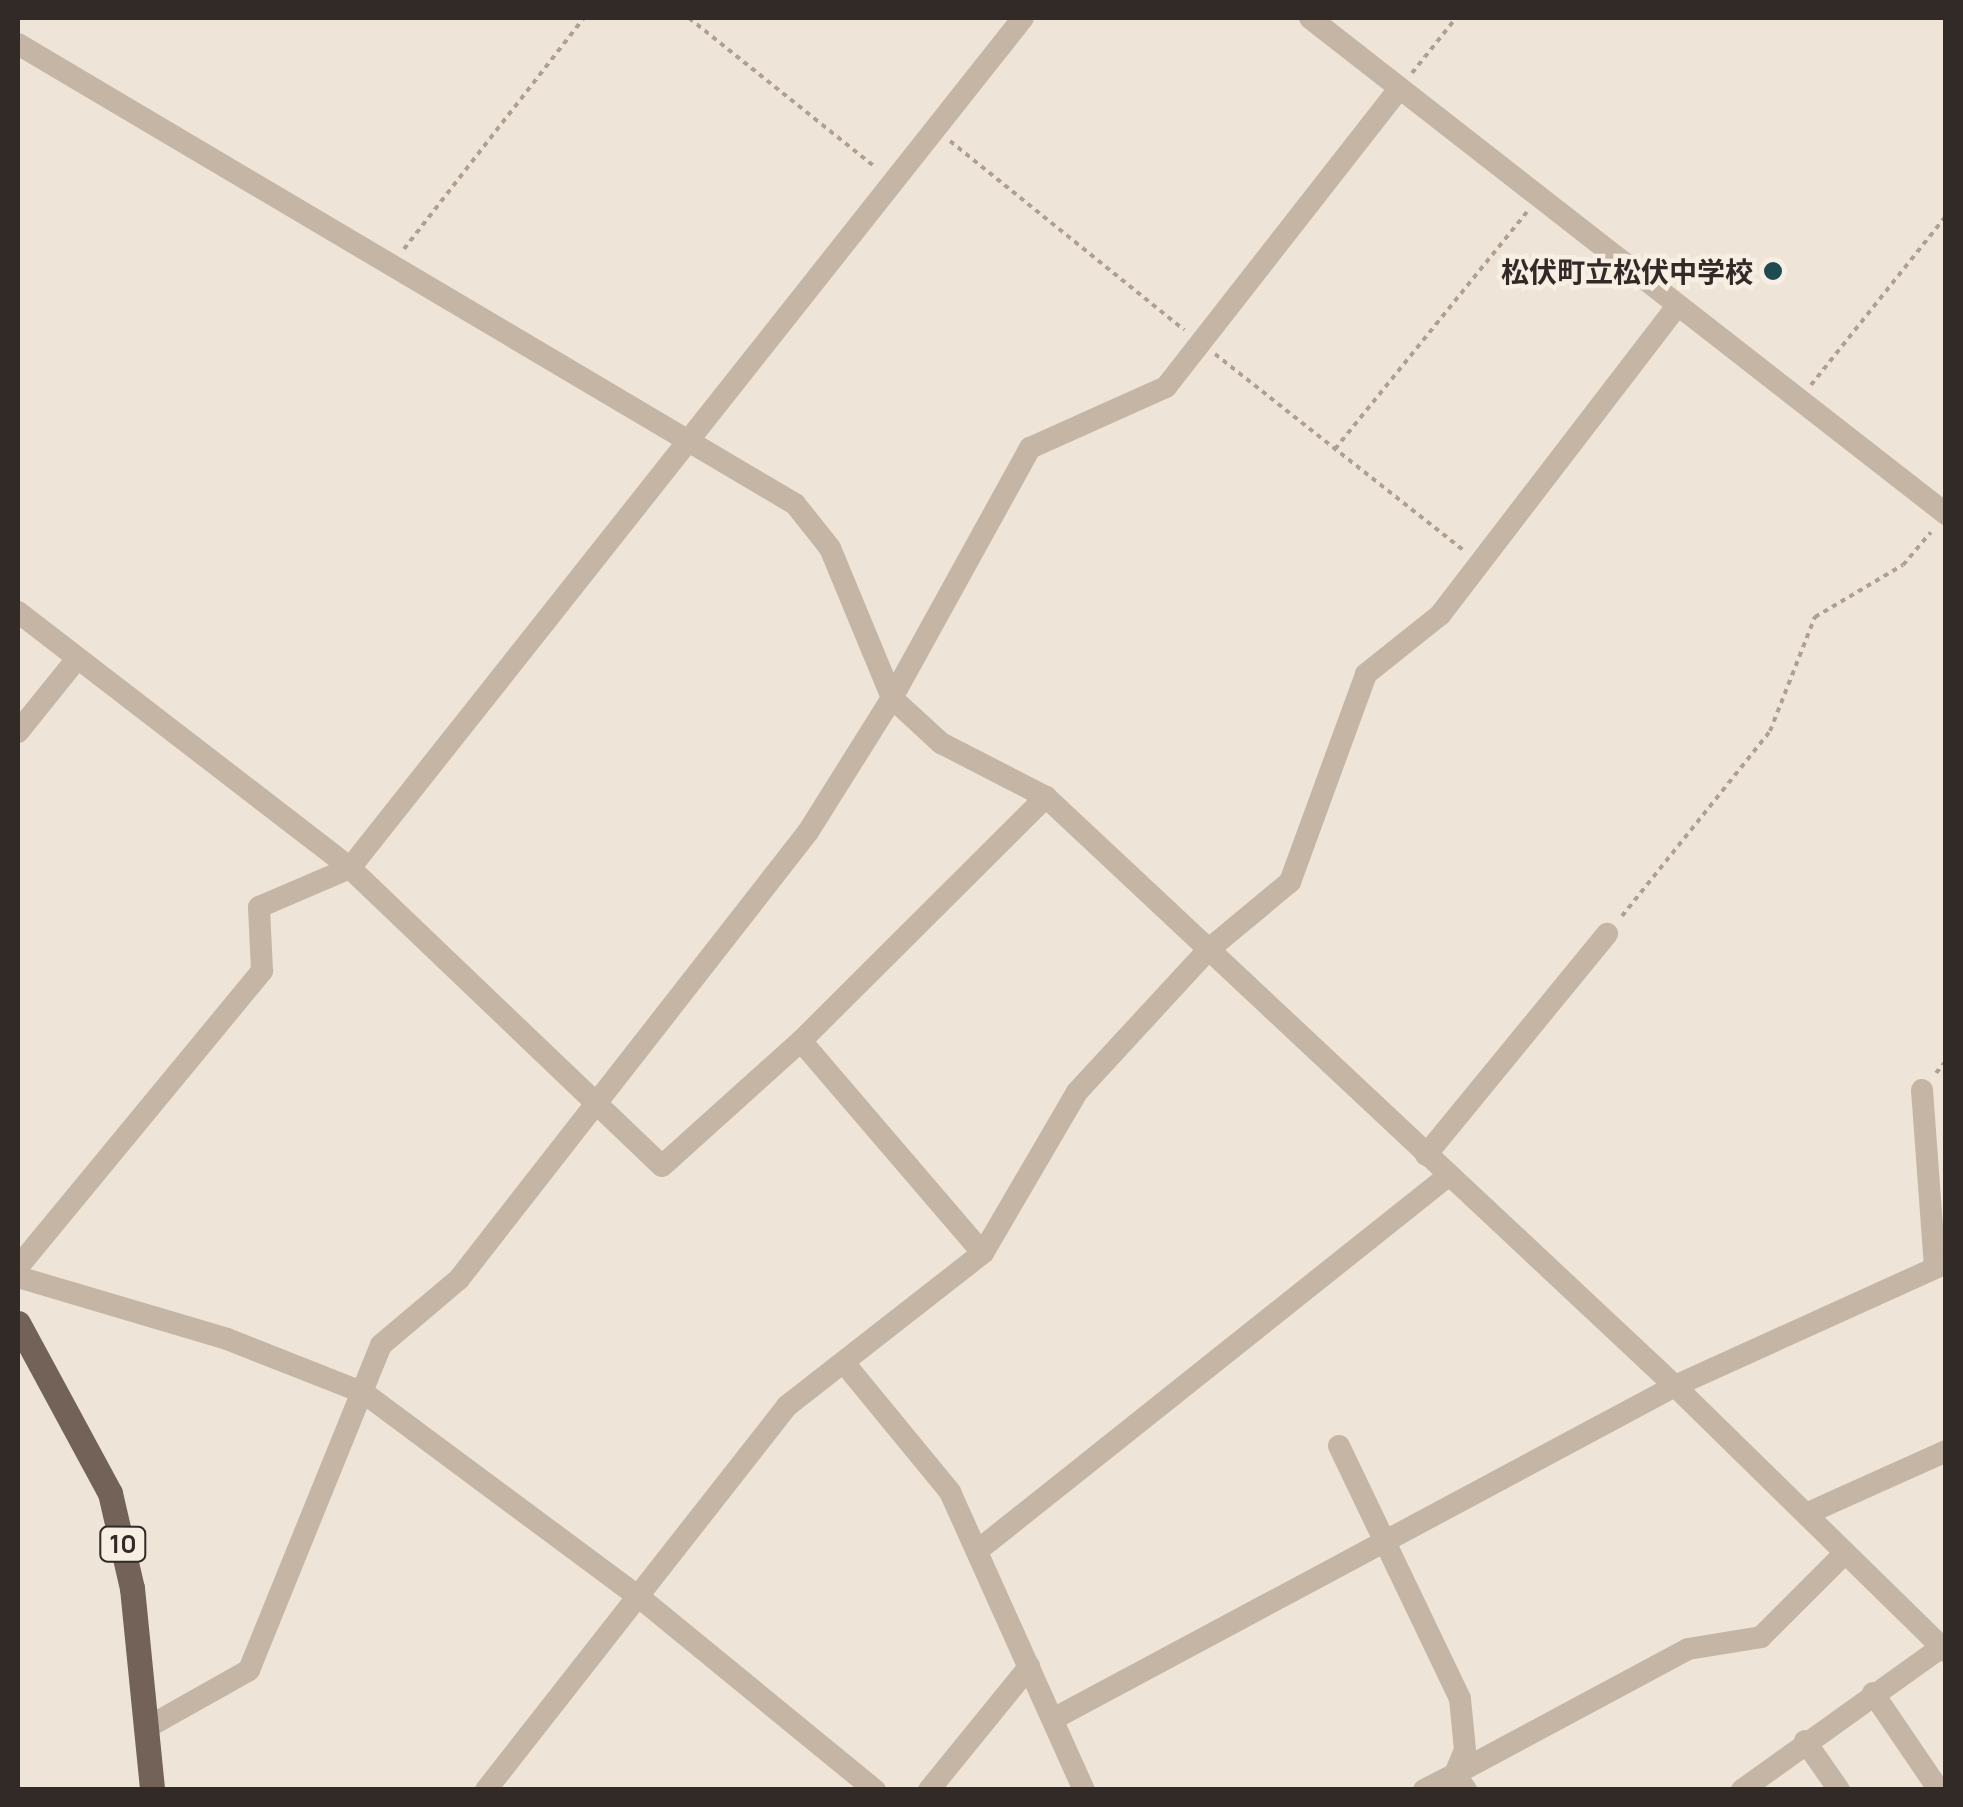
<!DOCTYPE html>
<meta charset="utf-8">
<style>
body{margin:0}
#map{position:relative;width:1963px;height:1807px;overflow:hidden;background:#eee5d8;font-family:Manrope,"Noto Sans JP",sans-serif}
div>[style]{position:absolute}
.path>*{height:4px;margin-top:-2px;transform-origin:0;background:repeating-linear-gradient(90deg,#b19f90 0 5px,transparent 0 10px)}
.minor>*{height:22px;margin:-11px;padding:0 11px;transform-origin:11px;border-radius:11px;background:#c5b5a5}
.major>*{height:25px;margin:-12.5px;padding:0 12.5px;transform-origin:12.5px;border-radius:12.5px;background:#736258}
.dots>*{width:28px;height:28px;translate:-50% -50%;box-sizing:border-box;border:5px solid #f7efe3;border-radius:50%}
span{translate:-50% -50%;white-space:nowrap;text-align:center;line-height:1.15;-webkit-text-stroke:9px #f7efe3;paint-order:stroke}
.shield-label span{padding:2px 8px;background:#f7efe3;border:2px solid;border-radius:8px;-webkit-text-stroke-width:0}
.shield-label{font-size:25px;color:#322a26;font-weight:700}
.poi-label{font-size:28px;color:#322a26;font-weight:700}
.right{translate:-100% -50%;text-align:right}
.frame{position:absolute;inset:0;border:20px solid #322a26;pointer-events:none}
</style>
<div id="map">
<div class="path">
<i style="left:689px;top:18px;width:240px;rotate:38.7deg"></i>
<i style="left:1412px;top:73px;width:70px;rotate:-51.3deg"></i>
<i style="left:950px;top:141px;width:301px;rotate:38.9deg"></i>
<i style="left:404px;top:249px;width:293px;rotate:-52.1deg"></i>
<i style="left:1215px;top:354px;width:316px;rotate:38.3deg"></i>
<i style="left:1811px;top:385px;width:216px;rotate:-51.4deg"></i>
<i style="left:1335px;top:449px;width:305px;rotate:-51deg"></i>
<i style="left:1622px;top:916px;width:237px;rotate:-51.3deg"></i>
<i style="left:1770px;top:731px;width:123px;rotate:-68.5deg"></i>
<i style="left:1815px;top:617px;width:102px;rotate:-30.6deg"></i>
<i style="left:1903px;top:565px;width:43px;rotate:-49.7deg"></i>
<i style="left:1936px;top:1073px;width:16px;rotate:-50deg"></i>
</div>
<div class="minor">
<i style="left:1310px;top:18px;width:807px;rotate:37.95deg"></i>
<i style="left:18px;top:44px;width:903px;rotate:30.63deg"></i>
<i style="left:795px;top:504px;width:56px;rotate:51.5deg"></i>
<i style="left:830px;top:548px;width:162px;rotate:67.5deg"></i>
<i style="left:892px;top:698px;width:67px;rotate:42.6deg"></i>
<i style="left:941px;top:743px;width:118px;rotate:27.2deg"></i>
<i style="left:1046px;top:797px;width:862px;rotate:43.12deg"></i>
<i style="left:1675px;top:1386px;width:379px;rotate:44.4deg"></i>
<i style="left:18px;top:612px;width:419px;rotate:37.6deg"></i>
<i style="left:350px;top:868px;width:431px;rotate:43.7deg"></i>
<i style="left:662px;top:1166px;width:187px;rotate:-42deg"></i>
<i style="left:801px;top:1041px;width:346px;rotate:-44.9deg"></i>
<i style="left:18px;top:732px;width:91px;rotate:-51.2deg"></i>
<i style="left:801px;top:1041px;width:279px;rotate:49.4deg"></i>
<i style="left:1922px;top:1090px;width:177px;rotate:85.8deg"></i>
<i style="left:1426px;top:1155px;width:286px;rotate:-50.7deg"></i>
<i style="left:18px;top:1267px;width:384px;rotate:-50.5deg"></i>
<i style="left:262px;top:971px;width:64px;rotate:-92.7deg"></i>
<i style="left:259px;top:907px;width:99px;rotate:-23.2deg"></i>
<i style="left:350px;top:868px;width:1084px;rotate:-51.63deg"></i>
<i style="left:18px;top:1277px;width:218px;rotate:16.5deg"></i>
<i style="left:227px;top:1339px;width:147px;rotate:21.5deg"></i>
<i style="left:364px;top:1393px;width:342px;rotate:36.6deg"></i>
<i style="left:639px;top:1597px;width:305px;rotate:39.3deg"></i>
<i style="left:845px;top:1364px;width:166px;rotate:50.6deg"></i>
<i style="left:950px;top:1492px;width:327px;rotate:65.8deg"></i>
<i style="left:1339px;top:1446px;width:280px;rotate:64.4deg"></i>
<i style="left:1460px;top:1699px;width:51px;rotate:84.4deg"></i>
<i style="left:1465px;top:1750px;width:26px;rotate:113deg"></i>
<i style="left:1806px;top:1514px;width:154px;rotate:-24.2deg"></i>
<i style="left:977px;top:1551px;width:602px;rotate:-38.53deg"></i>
<i style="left:1873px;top:1693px;width:117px;rotate:55.8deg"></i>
<i style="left:1055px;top:1718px;width:703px;rotate:-28.17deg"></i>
<i style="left:1675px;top:1386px;width:298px;rotate:-24.4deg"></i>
<i style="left:148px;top:1727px;width:116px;rotate:-29.4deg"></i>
<i style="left:249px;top:1670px;width:351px;rotate:-67.9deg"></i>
<i style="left:381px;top:1345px;width:102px;rotate:-40.2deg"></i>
<i style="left:459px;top:1279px;width:567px;rotate:-52.02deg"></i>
<i style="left:808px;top:832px;width:158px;rotate:-57.9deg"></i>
<i style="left:892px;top:698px;width:286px;rotate:-61.1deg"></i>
<i style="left:1030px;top:448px;width:149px;rotate:-24.2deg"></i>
<i style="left:1166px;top:387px;width:377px;rotate:-52deg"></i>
<i style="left:1805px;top:1741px;width:60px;rotate:55.2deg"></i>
<i style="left:1455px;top:1774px;width:264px;rotate:-28.2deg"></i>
<i style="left:1688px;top:1649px;width:74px;rotate:-9.3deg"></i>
<i style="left:1761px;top:1637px;width:119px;rotate:-45deg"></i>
<i style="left:486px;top:1790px;width:488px;rotate:-51.9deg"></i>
<i style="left:787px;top:1406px;width:249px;rotate:-38deg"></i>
<i style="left:983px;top:1253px;width:186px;rotate:-59.7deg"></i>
<i style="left:1077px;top:1092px;width:193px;rotate:-47.3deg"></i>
<i style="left:1208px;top:950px;width:107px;rotate:-39.7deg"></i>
<i style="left:1290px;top:882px;width:221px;rotate:-69.9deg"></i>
<i style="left:1366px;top:674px;width:95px;rotate:-38.6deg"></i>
<i style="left:1440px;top:615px;width:389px;rotate:-52.5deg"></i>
<i style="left:929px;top:1790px;width:159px;rotate:-50.9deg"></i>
<i style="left:1424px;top:1790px;width:35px;rotate:-27deg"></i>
<i style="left:1455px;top:1774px;width:19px;rotate:55deg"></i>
<i style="left:1742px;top:1790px;width:251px;rotate:-35.6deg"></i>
</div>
<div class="major">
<i style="left:18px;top:1323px;width:193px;rotate:61.6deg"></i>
<i style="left:110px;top:1493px;width:98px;rotate:77deg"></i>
<i style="left:132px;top:1588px;width:203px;rotate:84.3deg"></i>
</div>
<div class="dots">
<i style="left:1773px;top:271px;background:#1f4a4f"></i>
</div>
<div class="shield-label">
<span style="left:123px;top:1544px">10</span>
</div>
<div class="poi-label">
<span class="right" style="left:1753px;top:271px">松伏町立松伏中学校</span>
</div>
<div class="frame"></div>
</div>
